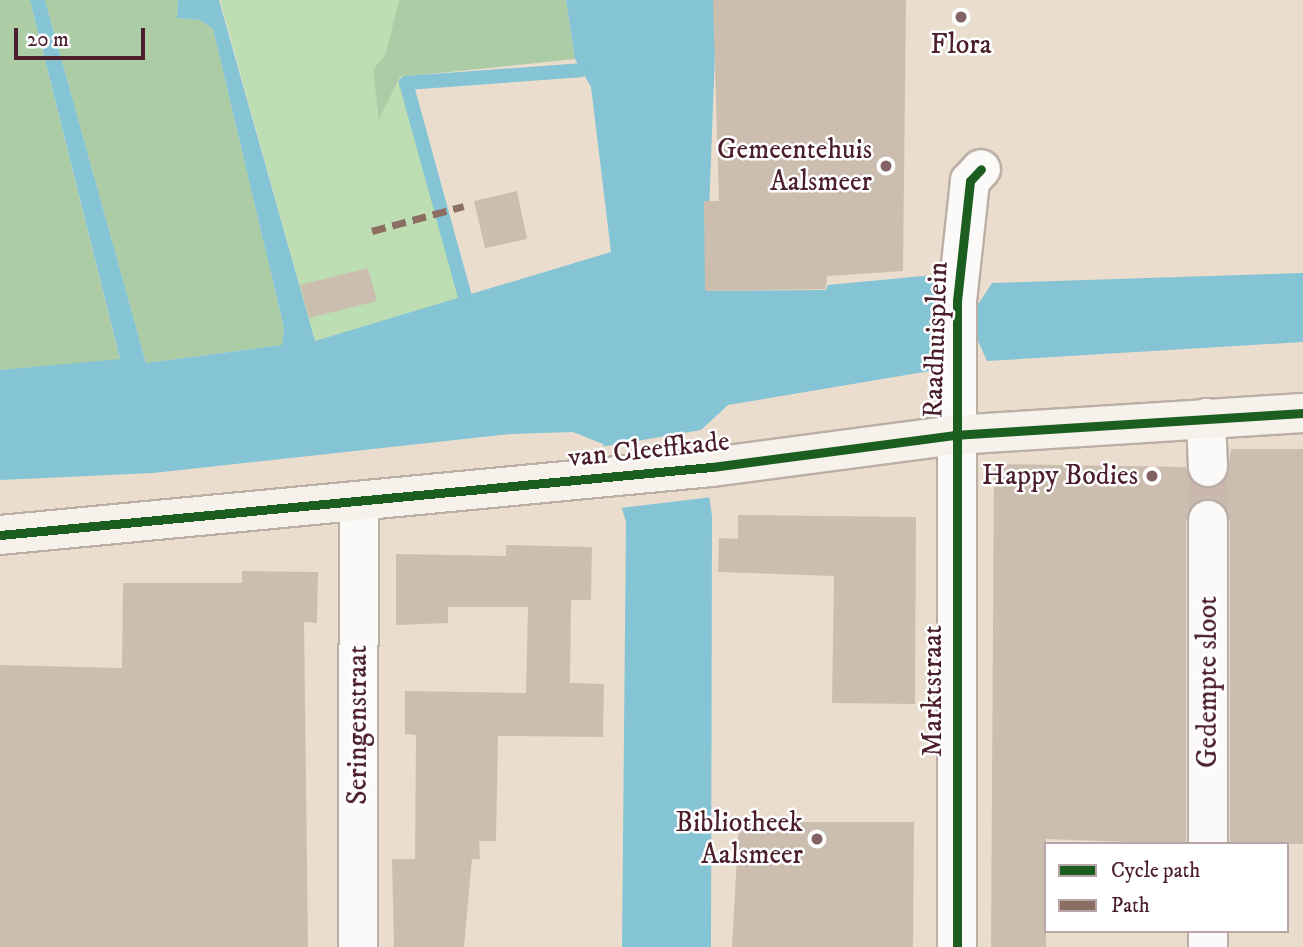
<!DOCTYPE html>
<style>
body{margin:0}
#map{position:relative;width:1303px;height:947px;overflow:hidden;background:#eaddce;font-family:"IM FELL DW Pica",serif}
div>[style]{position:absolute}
.green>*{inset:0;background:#bcdeb2}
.forest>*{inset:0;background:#abcca5}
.water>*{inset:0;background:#84c4d4}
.pier>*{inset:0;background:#eaddce}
.stream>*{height:14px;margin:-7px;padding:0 7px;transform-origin:7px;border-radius:7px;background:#84c4d4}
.building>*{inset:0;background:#ccbeae}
.street-tunnel>*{height:38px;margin-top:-19px;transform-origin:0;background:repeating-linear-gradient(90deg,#cab7ad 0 38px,transparent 0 57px)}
.roads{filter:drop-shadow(2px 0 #baaea5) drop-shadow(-2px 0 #baaea5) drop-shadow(0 2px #baaea5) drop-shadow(0 -2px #baaea5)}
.street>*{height:38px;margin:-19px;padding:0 19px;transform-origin:19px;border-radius:19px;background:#fcfaf8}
.secondary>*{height:38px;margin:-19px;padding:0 19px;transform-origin:19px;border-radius:19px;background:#f6f1ea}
.quiet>*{height:7px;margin-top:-3.5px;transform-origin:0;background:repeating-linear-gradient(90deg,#8d6e63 0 14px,transparent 0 21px)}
.cycleway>*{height:9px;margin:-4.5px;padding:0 4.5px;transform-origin:4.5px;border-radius:4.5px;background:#1b5e20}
.dots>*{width:19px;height:19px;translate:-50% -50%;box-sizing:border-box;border:4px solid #fff;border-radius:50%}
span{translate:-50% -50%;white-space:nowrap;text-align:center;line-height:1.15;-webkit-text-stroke:5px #fff;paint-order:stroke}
.poi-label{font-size:28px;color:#4a1f2b}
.right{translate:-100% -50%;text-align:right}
.street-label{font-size:28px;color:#4a1f2b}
.legend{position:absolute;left:1044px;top:842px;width:245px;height:91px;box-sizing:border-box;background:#fff;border:2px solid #b7a5aa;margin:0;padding:9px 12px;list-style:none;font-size:21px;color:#4a1f2b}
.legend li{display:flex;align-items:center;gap:14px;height:35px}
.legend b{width:35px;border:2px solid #b7a5aa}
.scale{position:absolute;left:14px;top:28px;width:131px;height:32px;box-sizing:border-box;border:4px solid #4a1f2b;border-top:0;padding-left:9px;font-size:21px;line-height:24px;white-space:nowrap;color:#4a1f2b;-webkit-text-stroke:5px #fff;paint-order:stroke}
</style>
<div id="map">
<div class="green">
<i style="clip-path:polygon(220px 0,399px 0,385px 56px,373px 69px,380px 119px,400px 77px,465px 297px,315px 341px)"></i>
</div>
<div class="forest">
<i style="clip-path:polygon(0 0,30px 0,120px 360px,0 370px)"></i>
<i style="clip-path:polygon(45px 0,178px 0,177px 18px,200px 20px,213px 29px,284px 328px,282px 345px,146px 363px)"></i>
<i style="clip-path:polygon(399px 0,566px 0,575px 59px,400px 77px,379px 120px,373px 69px,385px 56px)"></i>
</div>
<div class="water">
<i style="clip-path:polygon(30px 0,45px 0,146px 363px,282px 345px,284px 328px,213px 29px,200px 20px,177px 18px,178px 0,219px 0,315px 341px,611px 252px,591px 87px,575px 59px,566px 0,717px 0,706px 291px,826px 290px,828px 285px,934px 275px,936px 303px,979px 303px,992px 283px,1303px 273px,1303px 342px,987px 361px,978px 341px,937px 341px,930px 371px,728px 405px,700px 431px,712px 516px,711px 947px,622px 947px,626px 522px,603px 444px,573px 432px,511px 434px,153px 473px,0 480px,0 370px,120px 359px)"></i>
</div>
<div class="pier">
<i style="clip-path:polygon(707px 429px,713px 497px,620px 508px,601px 447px)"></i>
</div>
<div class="stream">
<i style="left:465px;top:297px;width:222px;rotate:-105.4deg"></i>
<i style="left:406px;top:83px;width:175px;rotate:-4.2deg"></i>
</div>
<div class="building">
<i style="clip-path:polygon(713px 0,906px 0,903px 271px,827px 276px,826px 289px,705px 291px,704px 201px,719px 201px)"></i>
<i style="clip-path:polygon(517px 191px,527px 239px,485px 248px,474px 201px)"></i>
<i style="clip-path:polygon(368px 268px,377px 301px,309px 318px,300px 285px)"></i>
<i style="clip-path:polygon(1231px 449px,1303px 449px,1303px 844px,1230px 844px,1230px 520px,1219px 501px,1198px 501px,1186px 520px,1186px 844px,1046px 839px,1046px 947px,991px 947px,994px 464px,1186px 467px,1197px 486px,1210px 489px,1227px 478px)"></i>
<i style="clip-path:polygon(738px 515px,916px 517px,915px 704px,832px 703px,834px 576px,718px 572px,719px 538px,738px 539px)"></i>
<i style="clip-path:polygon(506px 545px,592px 547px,591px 600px,571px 600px,570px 683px,604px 684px,603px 737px,498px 736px,496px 841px,479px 841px,480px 859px,472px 859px,464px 947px,394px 947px,392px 859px,415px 859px,416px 735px,405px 734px,405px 691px,526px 693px,528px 607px,448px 607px,448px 623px,396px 625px,396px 554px,506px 556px)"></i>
<i style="clip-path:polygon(242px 571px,318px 572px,317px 623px,304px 622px,308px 947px,0 947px,0 665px,122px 668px,123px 583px,242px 583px)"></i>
<i style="clip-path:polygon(739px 822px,914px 822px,913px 947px,732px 947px)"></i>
</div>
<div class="street-tunnel">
<i style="left:1208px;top:520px;width:53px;rotate:-90deg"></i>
</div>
<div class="roads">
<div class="street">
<i style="left:1206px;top:418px;width:49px;rotate:87.7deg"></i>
<i style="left:1208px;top:844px;width:324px;rotate:-90deg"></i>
<i style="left:358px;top:947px;width:445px;rotate:-89.9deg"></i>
<i style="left:957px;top:947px;width:646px;rotate:-90deg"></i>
<i style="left:957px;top:301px;width:121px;rotate:-83.8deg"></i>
<i style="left:970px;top:181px;width:16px;rotate:-47deg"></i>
<i style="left:1208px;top:947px;width:16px;rotate:-90deg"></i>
</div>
<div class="secondary">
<i style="left:0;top:535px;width:715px;rotate:-5.46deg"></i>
<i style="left:712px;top:467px;width:244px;rotate:-7.5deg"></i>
<i style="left:954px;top:435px;width:350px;rotate:-3.6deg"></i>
</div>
</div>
<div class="quiet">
<i style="left:372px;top:231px;width:95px;rotate:-15.2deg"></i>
</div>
<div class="cycleway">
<i style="left:0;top:535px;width:715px;rotate:-5.46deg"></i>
<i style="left:712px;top:467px;width:244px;rotate:-7.5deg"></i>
<i style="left:954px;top:435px;width:350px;rotate:-3.6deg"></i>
<i style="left:957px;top:947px;width:646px;rotate:-90deg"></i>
<i style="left:957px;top:301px;width:121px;rotate:-83.8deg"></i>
<i style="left:970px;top:181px;width:16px;rotate:-47deg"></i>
</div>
<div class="dots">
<i style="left:961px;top:17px;background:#826264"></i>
<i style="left:886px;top:166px;background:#826264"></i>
<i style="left:1152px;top:476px;background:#826264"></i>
<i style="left:817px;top:839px;background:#826264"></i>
</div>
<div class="poi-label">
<span style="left:961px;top:45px">Flora</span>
<span class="right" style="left:872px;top:166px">Gemeentehuis<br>Aalsmeer</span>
<span class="right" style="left:1138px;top:476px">Happy Bodies</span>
<span class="right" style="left:803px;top:839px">Bibliotheek<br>Aalsmeer</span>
</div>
<div class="street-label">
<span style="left:936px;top:340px;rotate:-88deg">Raadhuisplein</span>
<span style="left:649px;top:450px;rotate:-6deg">van Cleeffkade</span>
<span style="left:1208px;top:682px;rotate:-90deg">Gedempte sloot</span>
<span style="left:933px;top:691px;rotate:-90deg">Marktstraat</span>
<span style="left:358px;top:725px;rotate:-90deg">Seringenstraat</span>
</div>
<ul class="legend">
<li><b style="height:9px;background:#1b5e20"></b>Cycle path</li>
<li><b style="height:9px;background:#8d6e63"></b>Path</li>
</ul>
<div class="scale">20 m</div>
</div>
